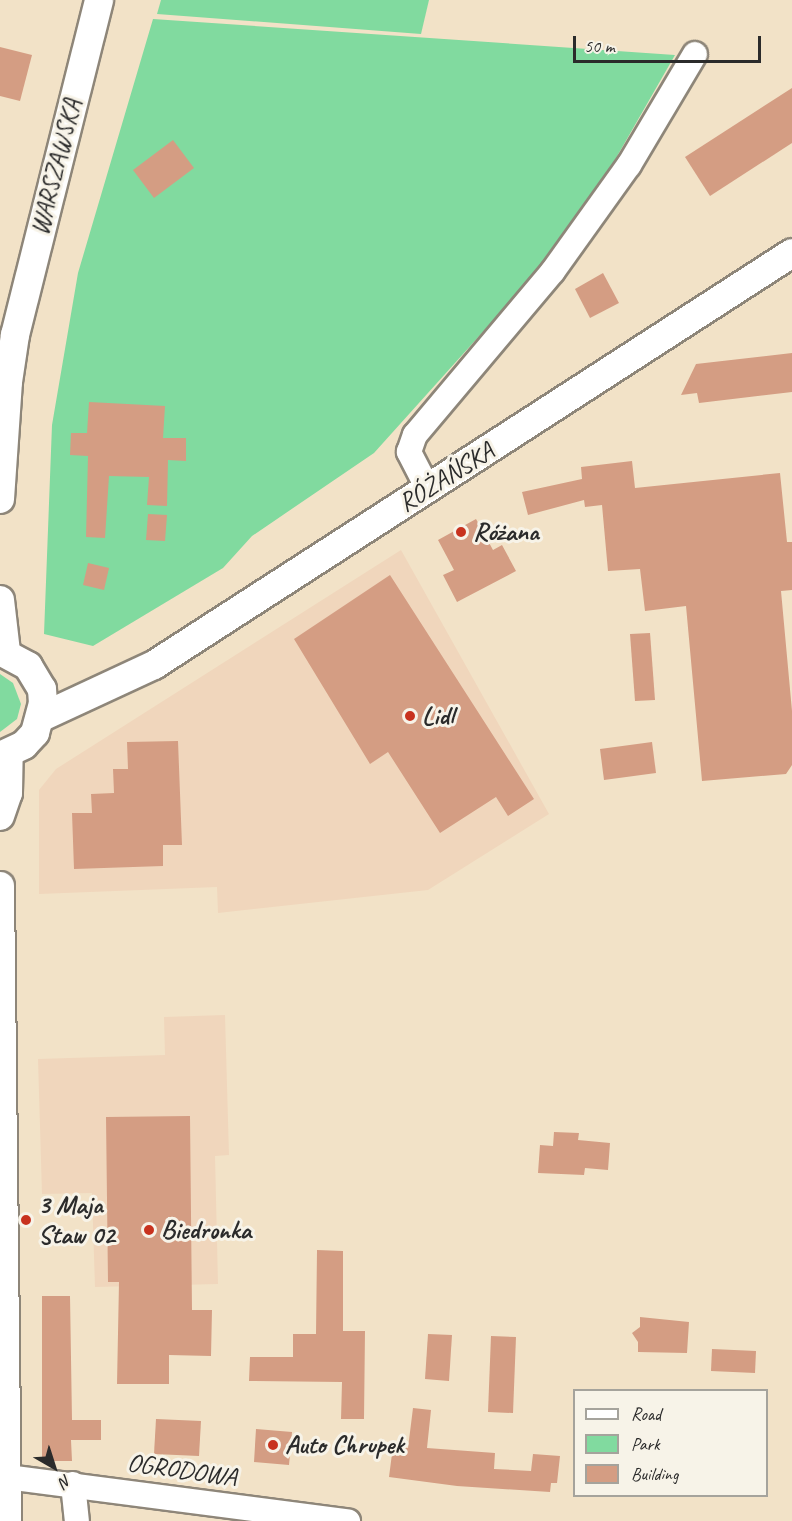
<!DOCTYPE html>
<meta charset="utf-8">
<style>
body{margin:0}
#map{position:relative;width:792px;height:1521px;overflow:hidden;background:#f2e2c7;font-family:Caveat,sans-serif}
div>[style]{position:absolute}
.built>*{inset:0;background:#f0d6bc}
.green>*{inset:0;background:#81da9f}
.building>*{inset:0;background:#d49d83}
.roads{filter:drop-shadow(2px 0 #8e8679) drop-shadow(-2px 0 #8e8679) drop-shadow(0 2px #8e8679) drop-shadow(0 -2px #8e8679)}
.minor>*{height:24px;margin:-12px;padding:0 12px;transform-origin:12px;border-radius:12px;background:#fff}
.tertiary>*{height:28px;margin:-14px;padding:0 14px;transform-origin:14px;border-radius:14px;background:#fff}
.dots>*{width:16px;height:16px;translate:-50% -50%;box-sizing:border-box;border:3px solid #f7f3e8;border-radius:50%}
span{translate:-50% -50%;white-space:nowrap;text-align:center;line-height:1.15;-webkit-text-stroke:6px #f7f3e8;paint-order:stroke}
.street-label{font-size:26px;color:#2b2b2b}
.poi-label{font-size:26px;color:#2b2b2b;font-weight:700}
.left{translate:0 -50%;text-align:left}
.legend{position:absolute;left:573px;top:1389px;width:195px;height:108px;box-sizing:border-box;background:#f7f3e8;border:2px solid #a5a39c;margin:0;padding:8px 10px;list-style:none;font-size:18px;color:#2b2b2b}
.legend li{display:flex;align-items:center;gap:12px;height:30px}
.legend b{width:30px;border:2px solid #a5a39c}
.north{position:absolute;left:24px;top:1437px;width:60px;height:60px;-webkit-text-stroke:4px #f7f3e8;paint-order:stroke;rotate:141deg;font-size:16px;font-weight:700;line-height:24px;text-align:center;color:#2b2b2b}
.north::after{content:'';display:block;margin:auto;width:21px;height:27px;background:#2b2b2b;clip-path:polygon(50% 0,100% 100%,50% 72%,0 100%)}
.scale{position:absolute;left:573px;top:36px;width:188px;height:27px;box-sizing:border-box;border:3px solid #2b2b2b;border-top:0;padding-left:8px;font-size:18px;line-height:21px;white-space:nowrap;color:#2b2b2b;-webkit-text-stroke:4px #f7f3e8;paint-order:stroke}
</style>
<div id="map">
<div class="built">
<i style="clip-path:polygon(401px 550px,549px 814px,428px 890px,218px 913px,217px 887px,39px 894px,39px 790px,56px 769px)"></i>
<i style="clip-path:polygon(225px 1015px,229px 1155px,215px 1156px,218px 1284px,95px 1287px,92px 1193px,42px 1194px,38px 1059px,165px 1055px,164px 1017px)"></i>
</div>
<div class="green">
<i style="clip-path:polygon(161px 0,429px 0,421px 34px,157px 14px)"></i>
<i style="clip-path:polygon(153px 19px,675px 55px,608px 172px,526px 284px,374px 453px,252px 536px,223px 568px,93px 646px,44px 634px,52px 425px,78px 273px)"></i>
<i style="clip-path:polygon(0 674px,13px 683px,21px 704px,17px 719px,0 732px)"></i>
</div>
<div class="building">
<i style="clip-path:polygon(0 47px,32px 55px,20px 101px,0 96px)"></i>
<i style="clip-path:polygon(792px 88px,792px 143px,710px 196px,685px 157px)"></i>
<i style="clip-path:polygon(173px 140px,194px 168px,154px 198px,133px 170px)"></i>
<i style="clip-path:polygon(603px 273px,619px 303px,590px 318px,575px 289px)"></i>
<i style="clip-path:polygon(792px 353px,792px 392px,699px 403px,697px 393px,681px 395px,696px 364px)"></i>
<i style="clip-path:polygon(89px 402px,165px 406px,163px 438px,186px 438px,186px 461px,168px 460px,167px 506px,147px 505px,149px 477px,109px 476px,105px 538px,86px 537px,88px 456px,70px 455px,71px 433px,87px 433px)"></i>
<i style="clip-path:polygon(632px 461px,635px 488px,780px 473px,787px 542px,792px 542px,792px 590px,781px 591px,792px 711px,792px 765px,786px 774px,702px 781px,686px 606px,645px 611px,640px 569px,608px 571px,602px 505px,585px 507px,584px 500px,528px 515px,522px 492px,582px 479px,581px 467px)"></i>
<i style="clip-path:polygon(148px 514px,167px 515px,165px 541px,146px 540px)"></i>
<i style="clip-path:polygon(476px 519px,493px 550px,502px 545px,516px 571px,457px 602px,443px 575px,454px 570px,438px 540px)"></i>
<i style="clip-path:polygon(88px 563px,109px 568px,104px 590px,83px 585px)"></i>
<i style="clip-path:polygon(390px 575px,534px 799px,508px 816px,496px 797px,440px 833px,388px 752px,370px 764px,294px 639px)"></i>
<i style="clip-path:polygon(650px 633px,655px 700px,635px 701px,630px 634px)"></i>
<i style="clip-path:polygon(178px 741px,182px 845px,163px 845px,163px 866px,74px 869px,72px 813px,92px 813px,91px 794px,114px 793px,113px 769px,128px 769px,127px 742px)"></i>
<i style="clip-path:polygon(652px 742px,656px 773px,604px 780px,600px 749px)"></i>
<i style="clip-path:polygon(190px 1116px,192px 1310px,212px 1310px,211px 1356px,169px 1355px,169px 1384px,117px 1384px,119px 1282px,108px 1282px,106px 1117px)"></i>
<i style="clip-path:polygon(554px 1132px,579px 1133px,578px 1140px,610px 1143px,608px 1170px,585px 1168px,584px 1175px,538px 1173px,540px 1145px,553px 1146px)"></i>
<i style="clip-path:polygon(317px 1250px,343px 1251px,343px 1331px,365px 1331px,364px 1419px,341px 1419px,342px 1382px,249px 1381px,250px 1357px,293px 1357px,293px 1334px,316px 1334px)"></i>
<i style="clip-path:polygon(42px 1296px,70px 1296px,72px 1420px,101px 1420px,101px 1440px,71px 1440px,72px 1461px,42px 1461px)"></i>
<i style="clip-path:polygon(640px 1317px,689px 1322px,687px 1353px,638px 1352px,638px 1342px,632px 1333px,640px 1327px)"></i>
<i style="clip-path:polygon(428px 1334px,452px 1335px,449px 1381px,425px 1379px)"></i>
<i style="clip-path:polygon(491px 1336px,516px 1337px,513px 1413px,488px 1412px)"></i>
<i style="clip-path:polygon(712px 1349px,756px 1351px,755px 1373px,711px 1371px)"></i>
<i style="clip-path:polygon(413px 1408px,431px 1410px,427px 1448px,495px 1453px,494px 1469px,531px 1471px,533px 1454px,560px 1456px,557px 1483px,551px 1483px,550px 1492px,457px 1486px,389px 1477px,393px 1446px,408px 1448px)"></i>
<i style="clip-path:polygon(156px 1419px,201px 1421px,199px 1456px,154px 1454px)"></i>
<i style="clip-path:polygon(256px 1429px,292px 1432px,289px 1465px,254px 1462px)"></i>
</div>
<div class="roads">
<div class="minor">
<i style="left:428px;top:489px;width:42px;rotate:-117.2deg"></i>
<i style="left:409px;top:452px;width:18px;rotate:-71deg"></i>
<i style="left:415px;top:435px;width:214px;rotate:-49.9deg"></i>
<i style="left:553px;top:271px;width:130px;rotate:-54.4deg"></i>
<i style="left:629px;top:165px;width:129px;rotate:-59.3deg"></i>
<i style="left:7px;top:1477px;width:344px;rotate:7.4deg"></i>
<i style="left:73px;top:1484px;width:37px;rotate:84deg"></i>
</div>
<div class="tertiary">
<i style="left:0;top:499px;width:117px;rotate:-86.1deg"></i>
<i style="left:8px;top:382px;width:48px;rotate:-81.5deg"></i>
<i style="left:15px;top:335px;width:345px;rotate:-75.9deg"></i>
<i style="left:0;top:600px;width:52px;rotate:83.4deg"></i>
<i style="left:0;top:651px;width:32px;rotate:28deg"></i>
<i style="left:28px;top:666px;width:27px;rotate:59deg"></i>
<i style="left:42px;top:689px;width:14px;rotate:86deg"></i>
<i style="left:43px;top:703px;width:31px;rotate:105deg"></i>
<i style="left:35px;top:733px;width:16px;rotate:133deg"></i>
<i style="left:24px;top:745px;width:26px;rotate:155deg"></i>
<i style="left:42px;top:717px;width:123px;rotate:-24.9deg"></i>
<i style="left:154px;top:665px;width:759px;rotate:-32.85deg"></i>
<i style="left:0;top:816px;width:24px;rotate:-71deg"></i>
<i style="left:8px;top:793px;width:39px;rotate:-89deg"></i>
<i style="left:0;top:886px;width:635px;rotate:89.37deg"></i>
</div>
</div>
<div class="dots">
<i style="left:461px;top:532px;background:#c8321e"></i>
<i style="left:410px;top:716px;background:#c8321e"></i>
<i style="left:26px;top:1220px;background:#c8321e"></i>
<i style="left:149px;top:1230px;background:#c8321e"></i>
<i style="left:273px;top:1445px;background:#c8321e"></i>
</div>
<div class="street-label">
<span style="left:56px;top:167px;rotate:-76deg">WARSZAWSKA</span>
<span style="left:446px;top:477px;rotate:-32deg">RÓŻAŃSKA</span>
<span style="left:182px;top:1470px;rotate:8deg">OGRODOWA</span>
</div>
<div class="poi-label">
<span class="left" style="left:473px;top:532px">Różana</span>
<span class="left" style="left:422px;top:716px">Lidl</span>
<span class="left" style="left:38px;top:1220px">3 Maja<br>Staw 02</span>
<span class="left" style="left:161px;top:1230px">Biedronka</span>
<span class="left" style="left:285px;top:1445px">Auto Chrupek</span>
</div>
<ul class="legend">
<li><b style="height:8px;background:#fff"></b>Road</li>
<li><b style="height:16px;background:#81da9f"></b>Park</li>
<li><b style="height:16px;background:#d49d83"></b>Building</li>
</ul>
<div class="north">N</div>
<div class="scale">50 m</div>
</div>
